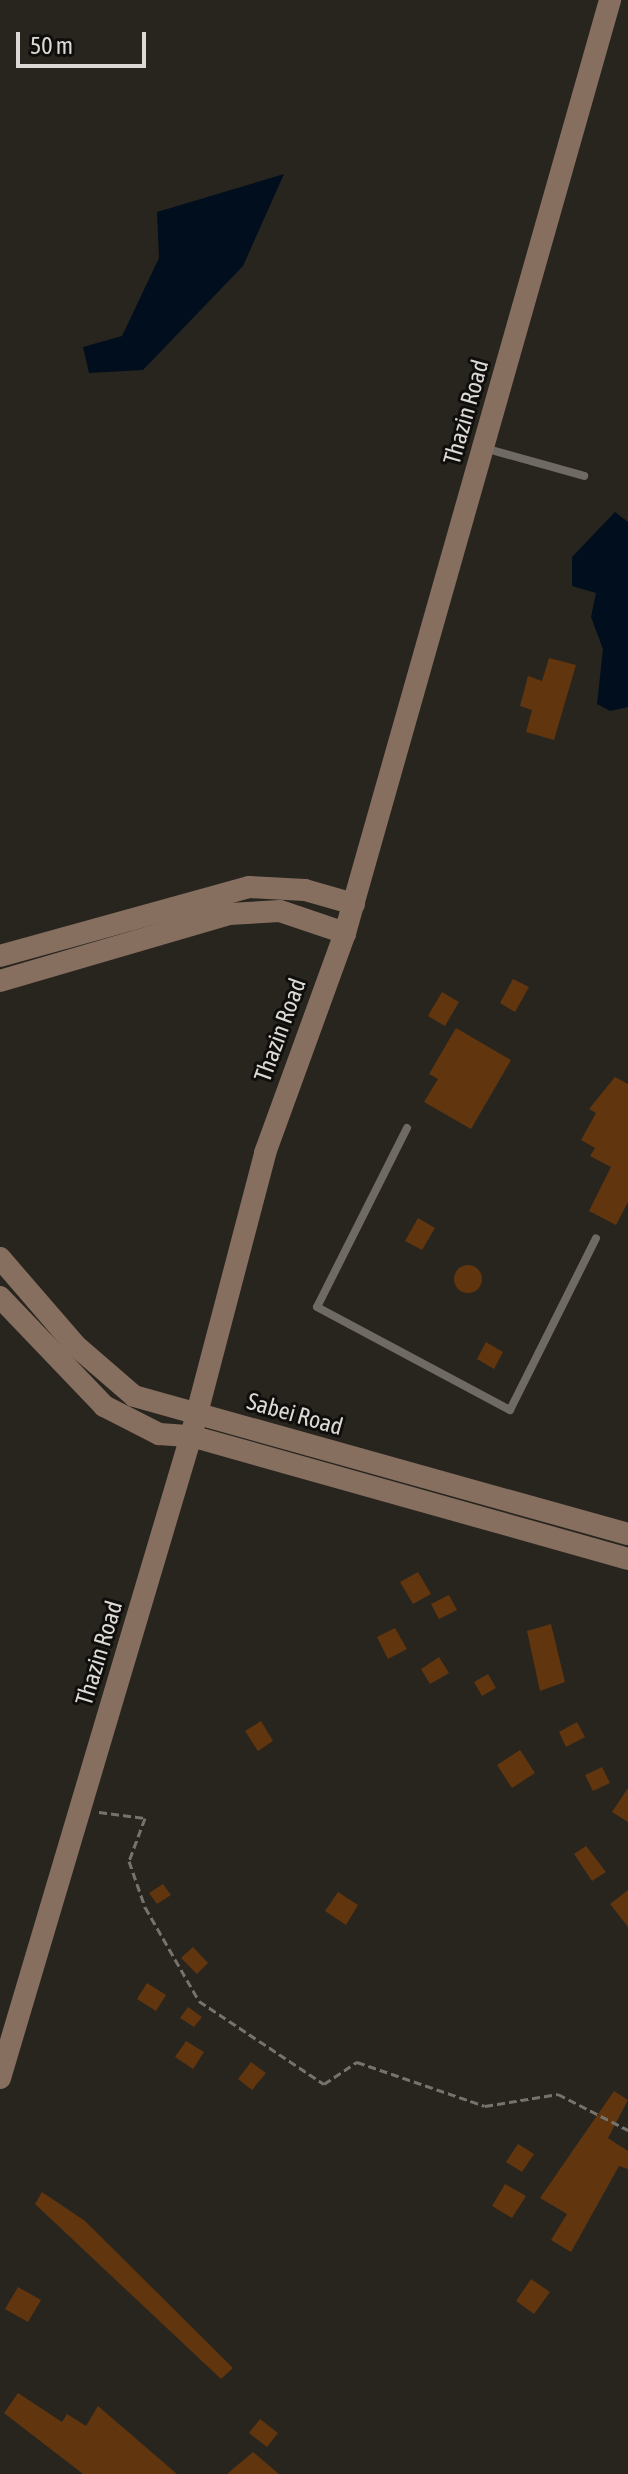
<!DOCTYPE html>
<style>
body{margin:0}
#map{position:relative;width:628px;height:2474px;overflow:hidden;background:#28251f;font-family:"Asap Condensed",sans-serif}
div>[style]{position:absolute}
.water>*{inset:0;background:#010e1d}
.building>*{inset:0;background:#61350e}
.round{border-radius:50%}
.path>*{height:3px;margin-top:-1.5px;transform-origin:0;background:repeating-linear-gradient(90deg,#76736e 0 8px,transparent 0 12px)}
.lane>*{height:8px;margin:-4px;padding:0 4px;transform-origin:4px;border-radius:4px;background:#6f6a64}
.secondary>*{height:22px;margin:-11px;padding:0 11px;transform-origin:11px;border-radius:11px;background:#876f60}
span{translate:-50% -50%;white-space:nowrap;text-align:center;line-height:1.15;-webkit-text-stroke:6px #100e0c;paint-order:stroke}
.street-label{font-size:24px;color:#dcdad6}
.scale{position:absolute;left:16px;top:32px;width:130px;height:36px;box-sizing:border-box;border:4px solid #dcdad6;border-top:0;padding-left:10px;font-size:24px;line-height:28px;white-space:nowrap;color:#dcdad6;-webkit-text-stroke:6px #100e0c;paint-order:stroke}
</style>
<div id="map">
<div class="water">
<i style="clip-path:polygon(284px 174px,243px 266px,143px 370px,89px 373px,83px 347px,122px 336px,159px 258px,157px 212px)"></i>
<i style="clip-path:polygon(615px 512px,628px 522px,628px 707px,610px 711px,597px 704px,603px 649px,591px 617px,596px 593px,572px 586px,572px 557px)"></i>
</div>
<div class="building">
<i style="clip-path:polygon(549px 658px,576px 665px,554px 740px,526px 732px,532px 710px,520px 706px,528px 676px,542px 681px)"></i>
<i style="clip-path:polygon(513px 979px,529px 987px,515px 1012px,500px 1003px)"></i>
<i style="clip-path:polygon(442px 992px,459px 1002px,445px 1026px,428px 1016px)"></i>
<i style="clip-path:polygon(456px 1028px,511px 1060px,471px 1129px,424px 1102px,438px 1079px,429px 1074px)"></i>
<i style="clip-path:polygon(615px 1077px,628px 1084px,628px 1202px,616px 1225px,589px 1211px,611px 1167px,590px 1156px,595px 1148px,581px 1140px,596px 1113px,589px 1109px)"></i>
<i style="clip-path:polygon(418px 1218px,435px 1228px,422px 1250px,405px 1241px)"></i>
<i class="round" style="left:454px;top:1265px;width:28px;height:28px"></i>
<i style="clip-path:polygon(486px 1342px,503px 1352px,494px 1369px,477px 1359px)"></i>
<i style="clip-path:polygon(418px 1572px,431px 1594px,413px 1604px,400px 1582px)"></i>
<i style="clip-path:polygon(449px 1595px,457px 1610px,439px 1619px,431px 1604px)"></i>
<i style="clip-path:polygon(551px 1624px,565px 1682px,540px 1691px,527px 1631px)"></i>
<i style="clip-path:polygon(395px 1628px,407px 1649px,388px 1659px,377px 1637px)"></i>
<i style="clip-path:polygon(439px 1657px,449px 1673px,430px 1684px,421px 1669px)"></i>
<i style="clip-path:polygon(488px 1674px,496px 1688px,482px 1696px,474px 1682px)"></i>
<i style="clip-path:polygon(261px 1721px,273px 1741px,258px 1751px,245px 1731px)"></i>
<i style="clip-path:polygon(577px 1722px,585px 1737px,566px 1747px,559px 1732px)"></i>
<i style="clip-path:polygon(520px 1750px,535px 1773px,512px 1788px,497px 1765px)"></i>
<i style="clip-path:polygon(602px 1767px,610px 1783px,593px 1791px,585px 1775px)"></i>
<i style="clip-path:polygon(628px 1788px,628px 1822px,612px 1812px)"></i>
<i style="clip-path:polygon(586px 1846px,606px 1872px,592px 1881px,574px 1854px)"></i>
<i style="clip-path:polygon(163px 1884px,171px 1895px,157px 1904px,149px 1893px)"></i>
<i style="clip-path:polygon(628px 1890px,628px 1927px,610px 1904px)"></i>
<i style="clip-path:polygon(338px 1892px,358px 1905px,346px 1925px,325px 1911px)"></i>
<i style="clip-path:polygon(193px 1947px,208px 1963px,197px 1974px,181px 1958px)"></i>
<i style="clip-path:polygon(147px 1983px,166px 1995px,156px 2011px,137px 1999px)"></i>
<i style="clip-path:polygon(188px 2007px,202px 2017px,194px 2027px,180px 2018px)"></i>
<i style="clip-path:polygon(186px 2041px,204px 2052px,193px 2069px,175px 2057px)"></i>
<i style="clip-path:polygon(251px 2062px,266px 2073px,252px 2090px,238px 2079px)"></i>
<i style="clip-path:polygon(614px 2091px,628px 2100px,608px 2138px,628px 2151px,628px 2169px,619px 2166px,571px 2252px,551px 2240px,567px 2214px,540px 2198px)"></i>
<i style="clip-path:polygon(518px 2144px,534px 2154px,522px 2172px,506px 2162px)"></i>
<i style="clip-path:polygon(505px 2184px,526px 2196px,512px 2218px,492px 2206px)"></i>
<i style="clip-path:polygon(42px 2192px,85px 2221px,233px 2368px,221px 2379px,35px 2204px)"></i>
<i style="clip-path:polygon(531px 2279px,550px 2292px,534px 2314px,516px 2301px)"></i>
<i style="clip-path:polygon(18px 2287px,41px 2300px,28px 2322px,5px 2309px)"></i>
<i style="clip-path:polygon(18px 2393px,62px 2422px,67px 2414px,86px 2426px,98px 2406px,177px 2474px,83px 2474px,4px 2413px)"></i>
<i style="clip-path:polygon(260px 2419px,278px 2433px,267px 2447px,249px 2433px)"></i>
<i style="clip-path:polygon(253px 2452px,279px 2474px,227px 2474px)"></i>
</div>
<div class="path">
<i style="left:99px;top:1812px;width:46px;rotate:7.4deg"></i>
<i style="left:145px;top:1818px;width:46px;rotate:110.4deg"></i>
<i style="left:129px;top:1861px;width:49px;rotate:70.8deg"></i>
<i style="left:145px;top:1907px;width:108px;rotate:60.1deg"></i>
<i style="left:199px;top:2001px;width:150px;rotate:33.6deg"></i>
<i style="left:324px;top:2084px;width:40px;rotate:-34deg"></i>
<i style="left:357px;top:2062px;width:135px;rotate:19deg"></i>
<i style="left:485px;top:2106px;width:74px;rotate:-9.3deg"></i>
<i style="left:558px;top:2094px;width:79px;rotate:27.2deg"></i>
</div>
<div class="lane">
<i style="left:484px;top:448px;width:104px;rotate:15.6deg"></i>
<i style="left:407px;top:1128px;width:200px;rotate:116.7deg"></i>
<i style="left:317px;top:1307px;width:219px;rotate:28.1deg"></i>
<i style="left:510px;top:1410px;width:192px;rotate:-63.4deg"></i>
</div>
<div class="secondary">
<i style="left:0;top:956px;width:258px;rotate:-15.5deg"></i>
<i style="left:249px;top:887px;width:56px;rotate:3.1deg"></i>
<i style="left:305px;top:890px;width:51px;rotate:15.9deg"></i>
<i style="left:0;top:981px;width:239px;rotate:-16.3deg"></i>
<i style="left:229px;top:914px;width:51px;rotate:-3.4deg"></i>
<i style="left:280px;top:911px;width:69px;rotate:18.7deg"></i>
<i style="left:0;top:1258px;width:115px;rotate:49.2deg"></i>
<i style="left:75px;top:1345px;width:78px;rotate:40.8deg"></i>
<i style="left:134px;top:1396px;width:513px;rotate:15.61deg"></i>
<i style="left:0;top:1297px;width:151px;rotate:46.3deg"></i>
<i style="left:104px;top:1406px;width:62px;rotate:27deg"></i>
<i style="left:159px;top:1434px;width:32px;rotate:4deg"></i>
<i style="left:191px;top:1436px;width:454px;rotate:15.7deg"></i>
<i style="left:0;top:2078px;width:670px;rotate:-73.43deg"></i>
<i style="left:191px;top:1436px;width:293px;rotate:-75.3deg"></i>
<i style="left:265px;top:1153px;width:234px;rotate:-70deg"></i>
<i style="left:345px;top:933px;width:970px;rotate:-74.14deg"></i>
</div>
<div class="street-label">
<span style="left:466px;top:412px;rotate:-74deg">Thazin Road</span>
<span style="left:280px;top:1030px;rotate:-70deg">Thazin Road</span>
<span style="left:295px;top:1414px;rotate:16deg">Sabei Road</span>
<span style="left:99px;top:1653px;rotate:-73deg">Thazin Road</span>
</div>
<div class="scale">50 m</div>
</div>
